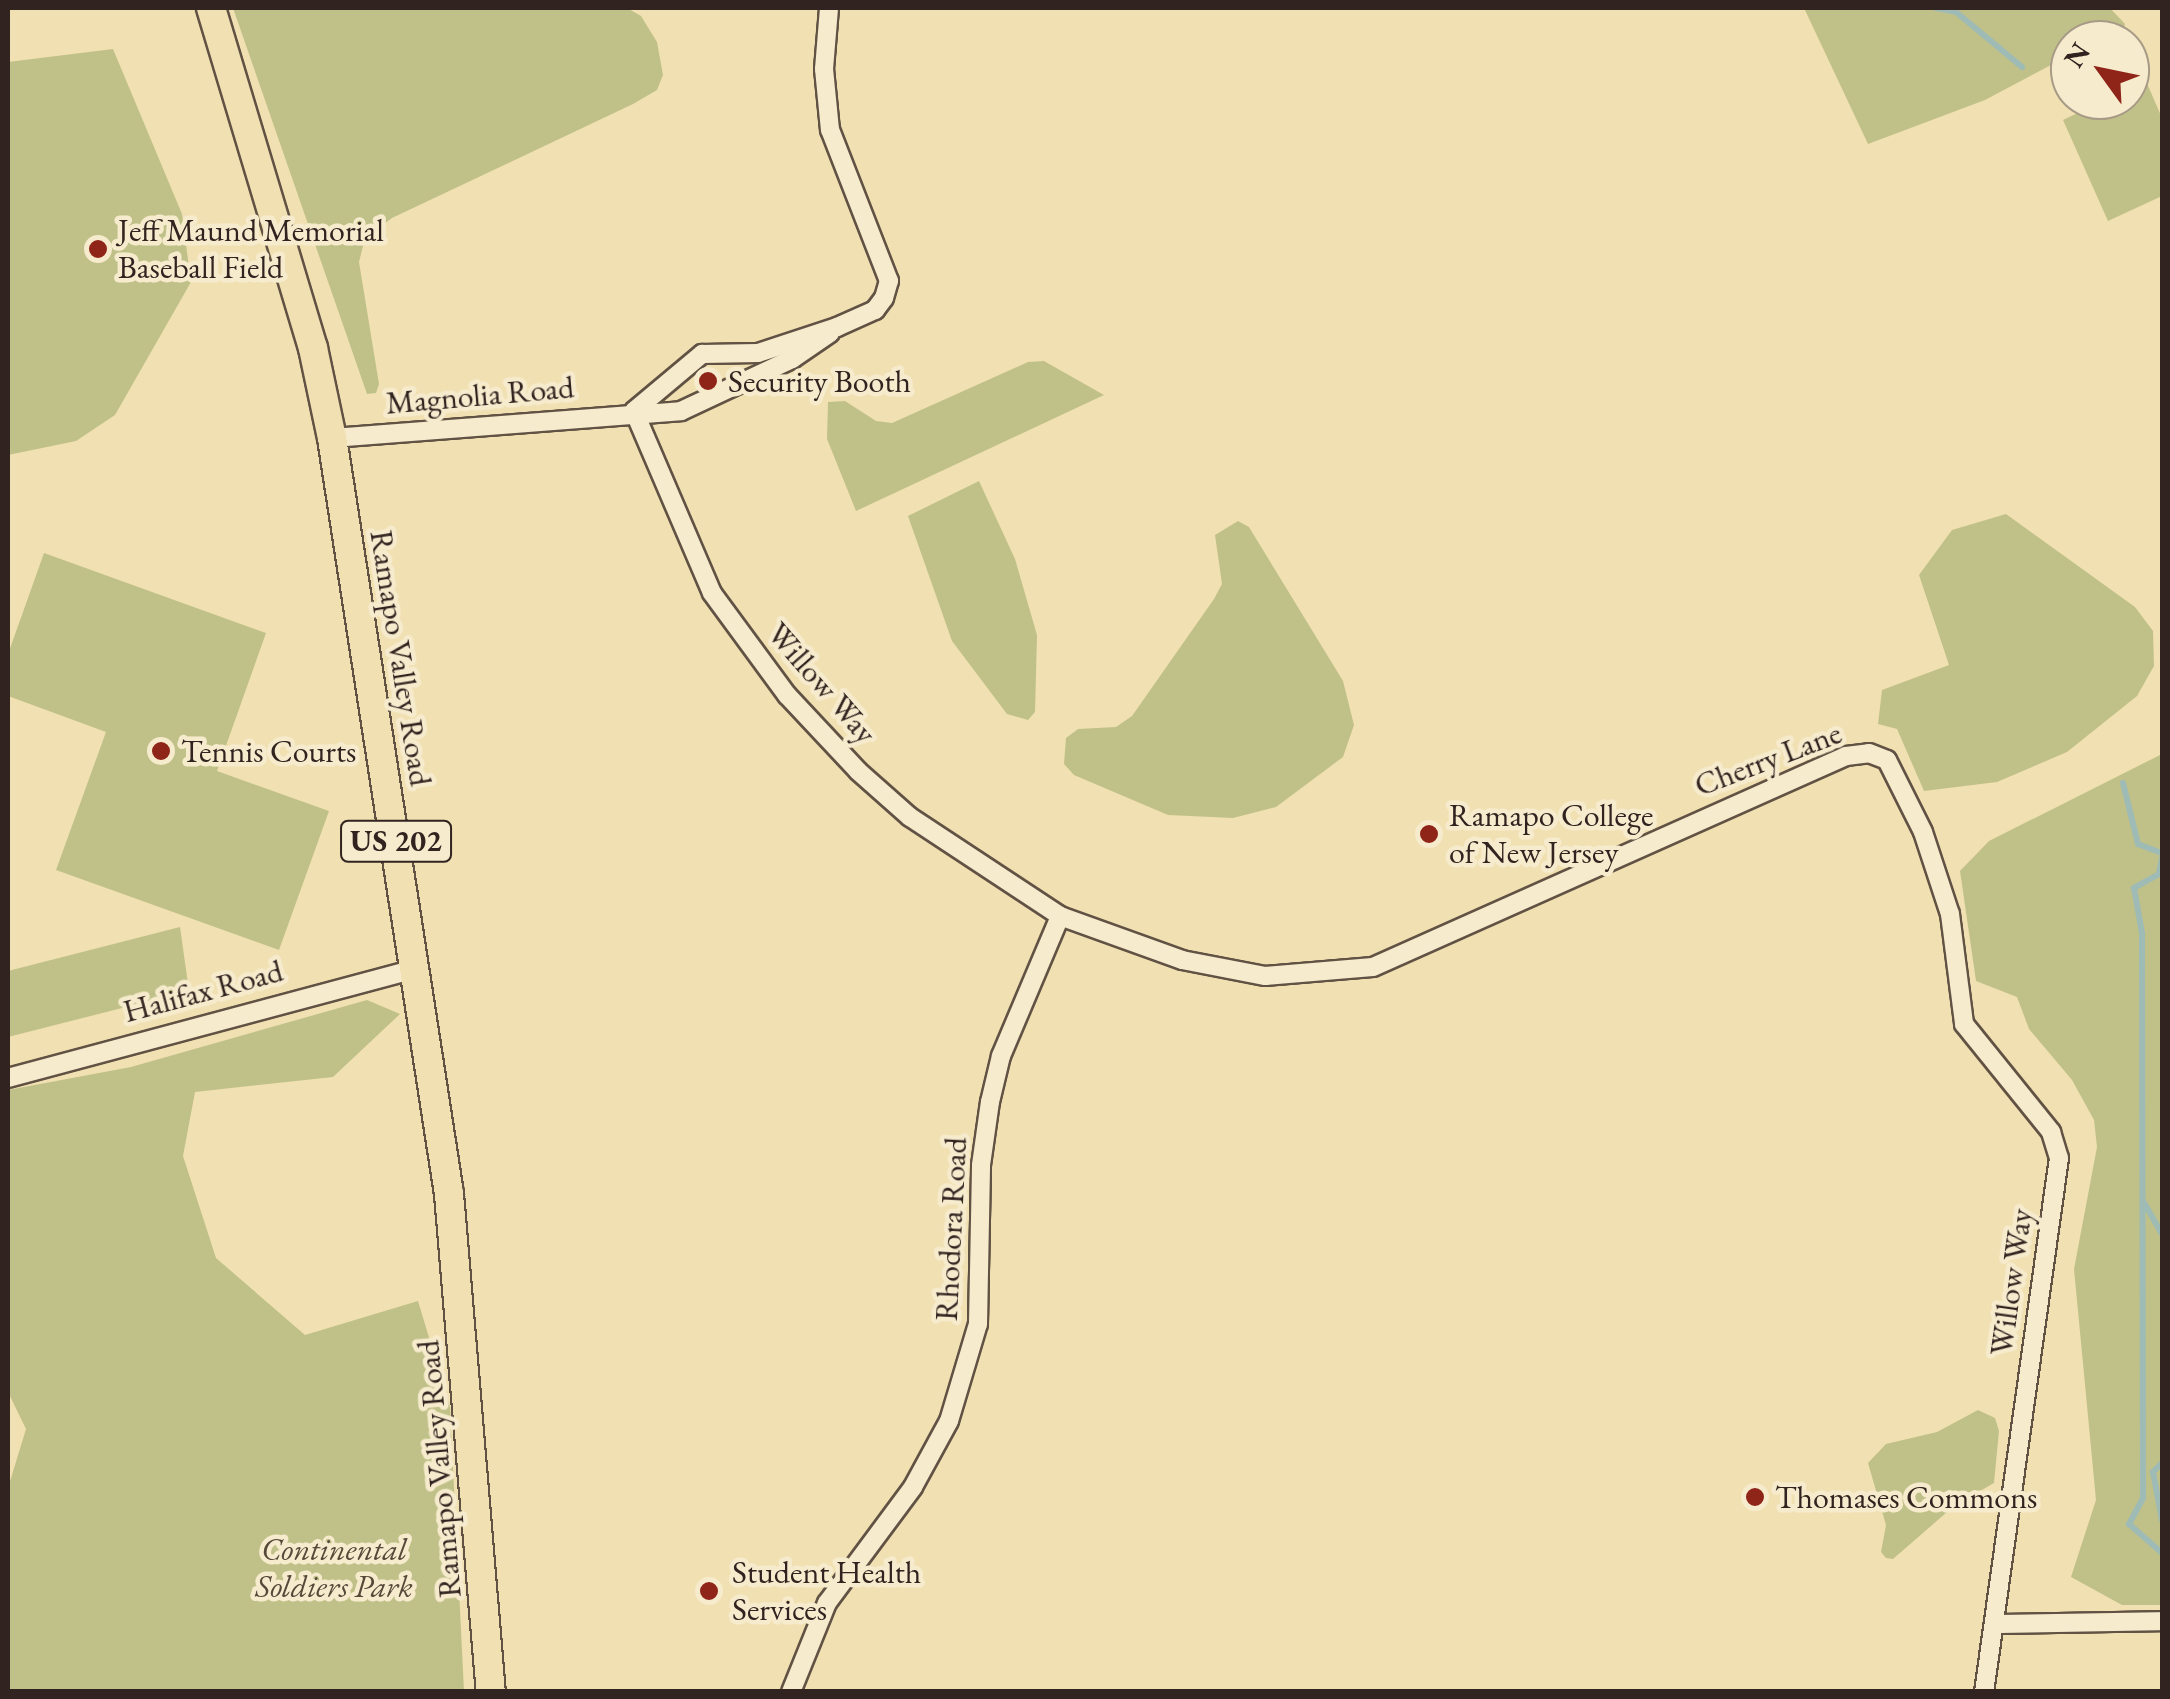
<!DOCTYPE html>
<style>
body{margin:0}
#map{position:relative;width:2170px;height:1699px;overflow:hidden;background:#f1e0b2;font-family:"EB Garamond",serif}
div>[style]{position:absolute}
.green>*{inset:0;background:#c0c188}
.stream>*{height:6px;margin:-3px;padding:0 3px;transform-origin:3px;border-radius:3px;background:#9ebbb6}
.roads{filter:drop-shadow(2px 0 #615244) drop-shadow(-2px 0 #615244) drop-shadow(0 2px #615244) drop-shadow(0 -2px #615244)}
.minor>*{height:18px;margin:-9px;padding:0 9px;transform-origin:9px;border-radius:9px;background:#f6ebcd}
.primary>*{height:28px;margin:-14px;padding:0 14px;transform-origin:14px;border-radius:14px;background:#f1e0b2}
.dots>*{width:28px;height:28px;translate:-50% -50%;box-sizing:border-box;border:5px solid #f6ebcd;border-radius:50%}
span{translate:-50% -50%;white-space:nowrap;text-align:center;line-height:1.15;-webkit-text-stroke:9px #f6ebcd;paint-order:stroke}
.shield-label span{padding:2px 8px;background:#f6ebcd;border:2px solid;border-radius:8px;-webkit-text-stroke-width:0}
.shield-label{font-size:30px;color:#31231f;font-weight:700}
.poi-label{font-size:32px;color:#31231f}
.left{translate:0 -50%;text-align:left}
.street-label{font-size:32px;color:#31231f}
.park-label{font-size:32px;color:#554a39;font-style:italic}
.frame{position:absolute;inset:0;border:10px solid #31231f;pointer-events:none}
.north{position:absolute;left:2050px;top:20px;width:100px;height:100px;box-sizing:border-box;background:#f6ebcd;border:2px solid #a79b87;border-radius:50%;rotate:303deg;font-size:28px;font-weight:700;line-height:40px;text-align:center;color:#31231f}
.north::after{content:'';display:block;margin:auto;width:35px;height:45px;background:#8f2418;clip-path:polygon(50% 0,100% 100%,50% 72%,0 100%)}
</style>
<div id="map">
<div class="green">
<i style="clip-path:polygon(233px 8px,627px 8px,641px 16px,657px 42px,663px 75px,657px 90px,633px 104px,392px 218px,365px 238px,359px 262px,379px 384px,376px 393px,367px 394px)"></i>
<i style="clip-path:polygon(1804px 8px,2110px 8px,2125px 24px,2121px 40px,2070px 40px,2070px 55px,1985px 100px,1868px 144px)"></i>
<i style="clip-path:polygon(113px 49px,182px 214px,191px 282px,115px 415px,76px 441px,8px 455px,8px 62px)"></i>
<i style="clip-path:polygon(2146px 81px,2162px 118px,2162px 196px,2108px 221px,2063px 120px,2086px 109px,2089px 100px,2130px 100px,2130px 83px)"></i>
<i style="clip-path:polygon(1044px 361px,1104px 395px,856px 511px,827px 439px,828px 402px,845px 401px,876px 421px,892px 423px,1028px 362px)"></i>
<i style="clip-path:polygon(979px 481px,1015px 559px,1037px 635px,1035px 712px,1028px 720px,1007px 714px,952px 641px,908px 516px)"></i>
<i style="clip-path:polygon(2006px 514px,2135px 607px,2153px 631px,2154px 666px,2137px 696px,2067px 752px,1997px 782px,1924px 791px,1897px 729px,1878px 724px,1882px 690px,1949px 665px,1919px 575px,1952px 530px)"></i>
<i style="clip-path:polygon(1238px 521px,1249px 527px,1343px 681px,1354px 725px,1343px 757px,1276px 807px,1233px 818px,1168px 815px,1074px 775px,1064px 764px,1066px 738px,1078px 729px,1116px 727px,1132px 716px,1214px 599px,1222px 584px,1215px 535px)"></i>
<i style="clip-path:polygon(44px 553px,266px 633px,217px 771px,329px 811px,279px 950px,56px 870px,106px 732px,8px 696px,8px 654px)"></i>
<i style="clip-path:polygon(2162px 754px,2162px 1605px,2122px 1605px,2071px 1577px,2096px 1500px,2074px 1269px,2097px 1147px,2094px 1120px,2072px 1080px,2029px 1029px,2017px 997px,1976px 981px,1960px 871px,1989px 841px)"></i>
<i style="clip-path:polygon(180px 927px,189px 991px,8px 1037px,8px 971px)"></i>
<i style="clip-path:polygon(367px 1000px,400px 1014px,333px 1077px,195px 1092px,183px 1156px,216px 1258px,305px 1335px,418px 1301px,450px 1407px,464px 1691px,8px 1691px,8px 1488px,26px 1429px,8px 1392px,8px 1090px,131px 1067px)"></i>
<i style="clip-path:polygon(1978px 1410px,1995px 1418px,1999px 1431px,1994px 1483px,1954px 1506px,1893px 1559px,1886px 1558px,1881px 1552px,1886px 1525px,1868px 1463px,1886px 1444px,1937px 1432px)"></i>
</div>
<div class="stream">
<i style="left:1936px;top:8px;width:20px;rotate:11deg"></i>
<i style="left:1956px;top:12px;width:86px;rotate:39.8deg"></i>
<i style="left:2123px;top:783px;width:63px;rotate:76.2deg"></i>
<i style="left:2138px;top:844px;width:26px;rotate:21deg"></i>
<i style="left:2162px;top:858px;width:16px;rotate:101deg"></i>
<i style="left:2159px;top:874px;width:29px;rotate:151deg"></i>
<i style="left:2134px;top:888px;width:46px;rotate:79.9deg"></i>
<i style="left:2142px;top:933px;width:565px;rotate:89.9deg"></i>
<i style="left:2143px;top:1498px;width:30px;rotate:118deg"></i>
<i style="left:2129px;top:1524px;width:44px;rotate:41.3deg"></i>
<i style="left:2143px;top:1201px;width:38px;rotate:60deg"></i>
<i style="left:2162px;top:1463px;width:13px;rotate:135deg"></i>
<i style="left:2153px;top:1472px;width:49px;rotate:79.4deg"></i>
</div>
<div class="roads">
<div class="minor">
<i style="left:634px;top:411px;width:198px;rotate:66.8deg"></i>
<i style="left:712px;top:593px;width:127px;rotate:53.7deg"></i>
<i style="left:787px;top:695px;width:104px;rotate:46.9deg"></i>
<i style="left:858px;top:771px;width:69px;rotate:41.5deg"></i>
<i style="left:910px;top:817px;width:180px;rotate:33.4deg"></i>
<i style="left:1060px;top:916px;width:130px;rotate:19.8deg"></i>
<i style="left:1182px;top:960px;width:85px;rotate:10.9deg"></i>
<i style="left:1265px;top:976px;width:108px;rotate:-4.8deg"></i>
<i style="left:1373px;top:967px;width:518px;rotate:-24.04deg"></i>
<i style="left:1846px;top:756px;width:23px;rotate:-7deg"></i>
<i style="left:1869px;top:753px;width:19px;rotate:21deg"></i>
<i style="left:1887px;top:760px;width:80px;rotate:63.4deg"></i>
<i style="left:1923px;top:832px;width:86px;rotate:71.8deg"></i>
<i style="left:1950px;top:914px;width:111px;rotate:82.7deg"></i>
<i style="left:1964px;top:1024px;width:139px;rotate:51.1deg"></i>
<i style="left:2051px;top:1132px;width:27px;rotate:73deg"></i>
<i style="left:2059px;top:1158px;width:539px;rotate:97.99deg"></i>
<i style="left:634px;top:411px;width:89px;rotate:-40deg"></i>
<i style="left:702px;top:354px;width:56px;rotate:-1deg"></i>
<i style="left:758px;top:353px;width:83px;rotate:-18.2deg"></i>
<i style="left:837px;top:327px;width:42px;rotate:-24.1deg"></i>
<i style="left:875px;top:310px;width:15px;rotate:-53deg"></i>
<i style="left:884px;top:298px;width:18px;rotate:-74deg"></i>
<i style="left:889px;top:281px;width:162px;rotate:-111.3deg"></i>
<i style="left:830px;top:130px;width:61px;rotate:-95.6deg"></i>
<i style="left:824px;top:69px;width:61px;rotate:-85.3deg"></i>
<i style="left:332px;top:438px;width:350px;rotate:-4.4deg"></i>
<i style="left:681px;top:411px;width:123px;rotate:-25.1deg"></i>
<i style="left:792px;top:359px;width:46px;rotate:-34.4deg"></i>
<i style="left:8px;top:1078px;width:422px;rotate:-15deg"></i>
<i style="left:1995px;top:1624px;width:167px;rotate:-1deg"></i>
<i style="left:791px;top:1692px;width:96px;rotate:-68deg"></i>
<i style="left:827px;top:1603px;width:144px;rotate:-53.4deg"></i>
<i style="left:913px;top:1487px;width:75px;rotate:-61.4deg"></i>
<i style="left:949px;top:1421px;width:101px;rotate:-73.4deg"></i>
<i style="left:978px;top:1324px;width:159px;rotate:-88.9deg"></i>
<i style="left:981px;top:1165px;width:64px;rotate:-81.9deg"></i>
<i style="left:990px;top:1102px;width:47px;rotate:-76.6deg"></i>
<i style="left:1001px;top:1056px;width:152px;rotate:-67.1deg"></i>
</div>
<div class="primary">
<i style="left:211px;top:8px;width:355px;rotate:73.3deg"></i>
<i style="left:313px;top:348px;width:92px;rotate:78.1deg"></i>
<i style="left:332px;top:438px;width:765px;rotate:81.2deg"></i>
<i style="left:449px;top:1194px;width:500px;rotate:85.2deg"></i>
</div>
</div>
<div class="dots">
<i style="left:98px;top:249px;background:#8f2418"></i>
<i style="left:708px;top:381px;background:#8f2418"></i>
<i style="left:161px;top:751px;background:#8f2418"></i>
<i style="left:1429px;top:834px;background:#8f2418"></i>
<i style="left:1755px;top:1497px;background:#8f2418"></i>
<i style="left:709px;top:1591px;background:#8f2418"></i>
</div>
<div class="shield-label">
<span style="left:396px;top:841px">US 202</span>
</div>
<div class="poi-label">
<span class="left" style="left:118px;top:249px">Jeff Maund Memorial<br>Baseball Field</span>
<span class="left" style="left:728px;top:381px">Security Booth</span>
<span class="left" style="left:181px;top:751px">Tennis Courts</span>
<span class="left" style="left:1449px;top:834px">Ramapo College<br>of New Jersey</span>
<span class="left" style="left:1775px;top:1497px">Thomases Commons</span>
<span class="left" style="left:732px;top:1591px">Student Health<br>Services</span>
</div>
<div class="street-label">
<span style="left:480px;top:395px;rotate:-5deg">Magnolia Road</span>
<span style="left:401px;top:658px;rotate:81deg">Ramapo Valley Road</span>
<span style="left:822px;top:683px;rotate:49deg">Willow Way</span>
<span style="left:1768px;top:759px;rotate:-21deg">Cherry Lane</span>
<span style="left:203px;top:991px;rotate:-15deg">Halifax Road</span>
<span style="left:951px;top:1229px;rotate:-87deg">Rhodora Road</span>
<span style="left:2011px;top:1282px;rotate:-82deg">Willow Way</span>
<span style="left:439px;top:1469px;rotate:-95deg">Ramapo Valley Road</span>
</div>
<div class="park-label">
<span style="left:334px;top:1568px">Continental<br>Soldiers Park</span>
</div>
<div class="frame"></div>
<div class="north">N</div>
</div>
